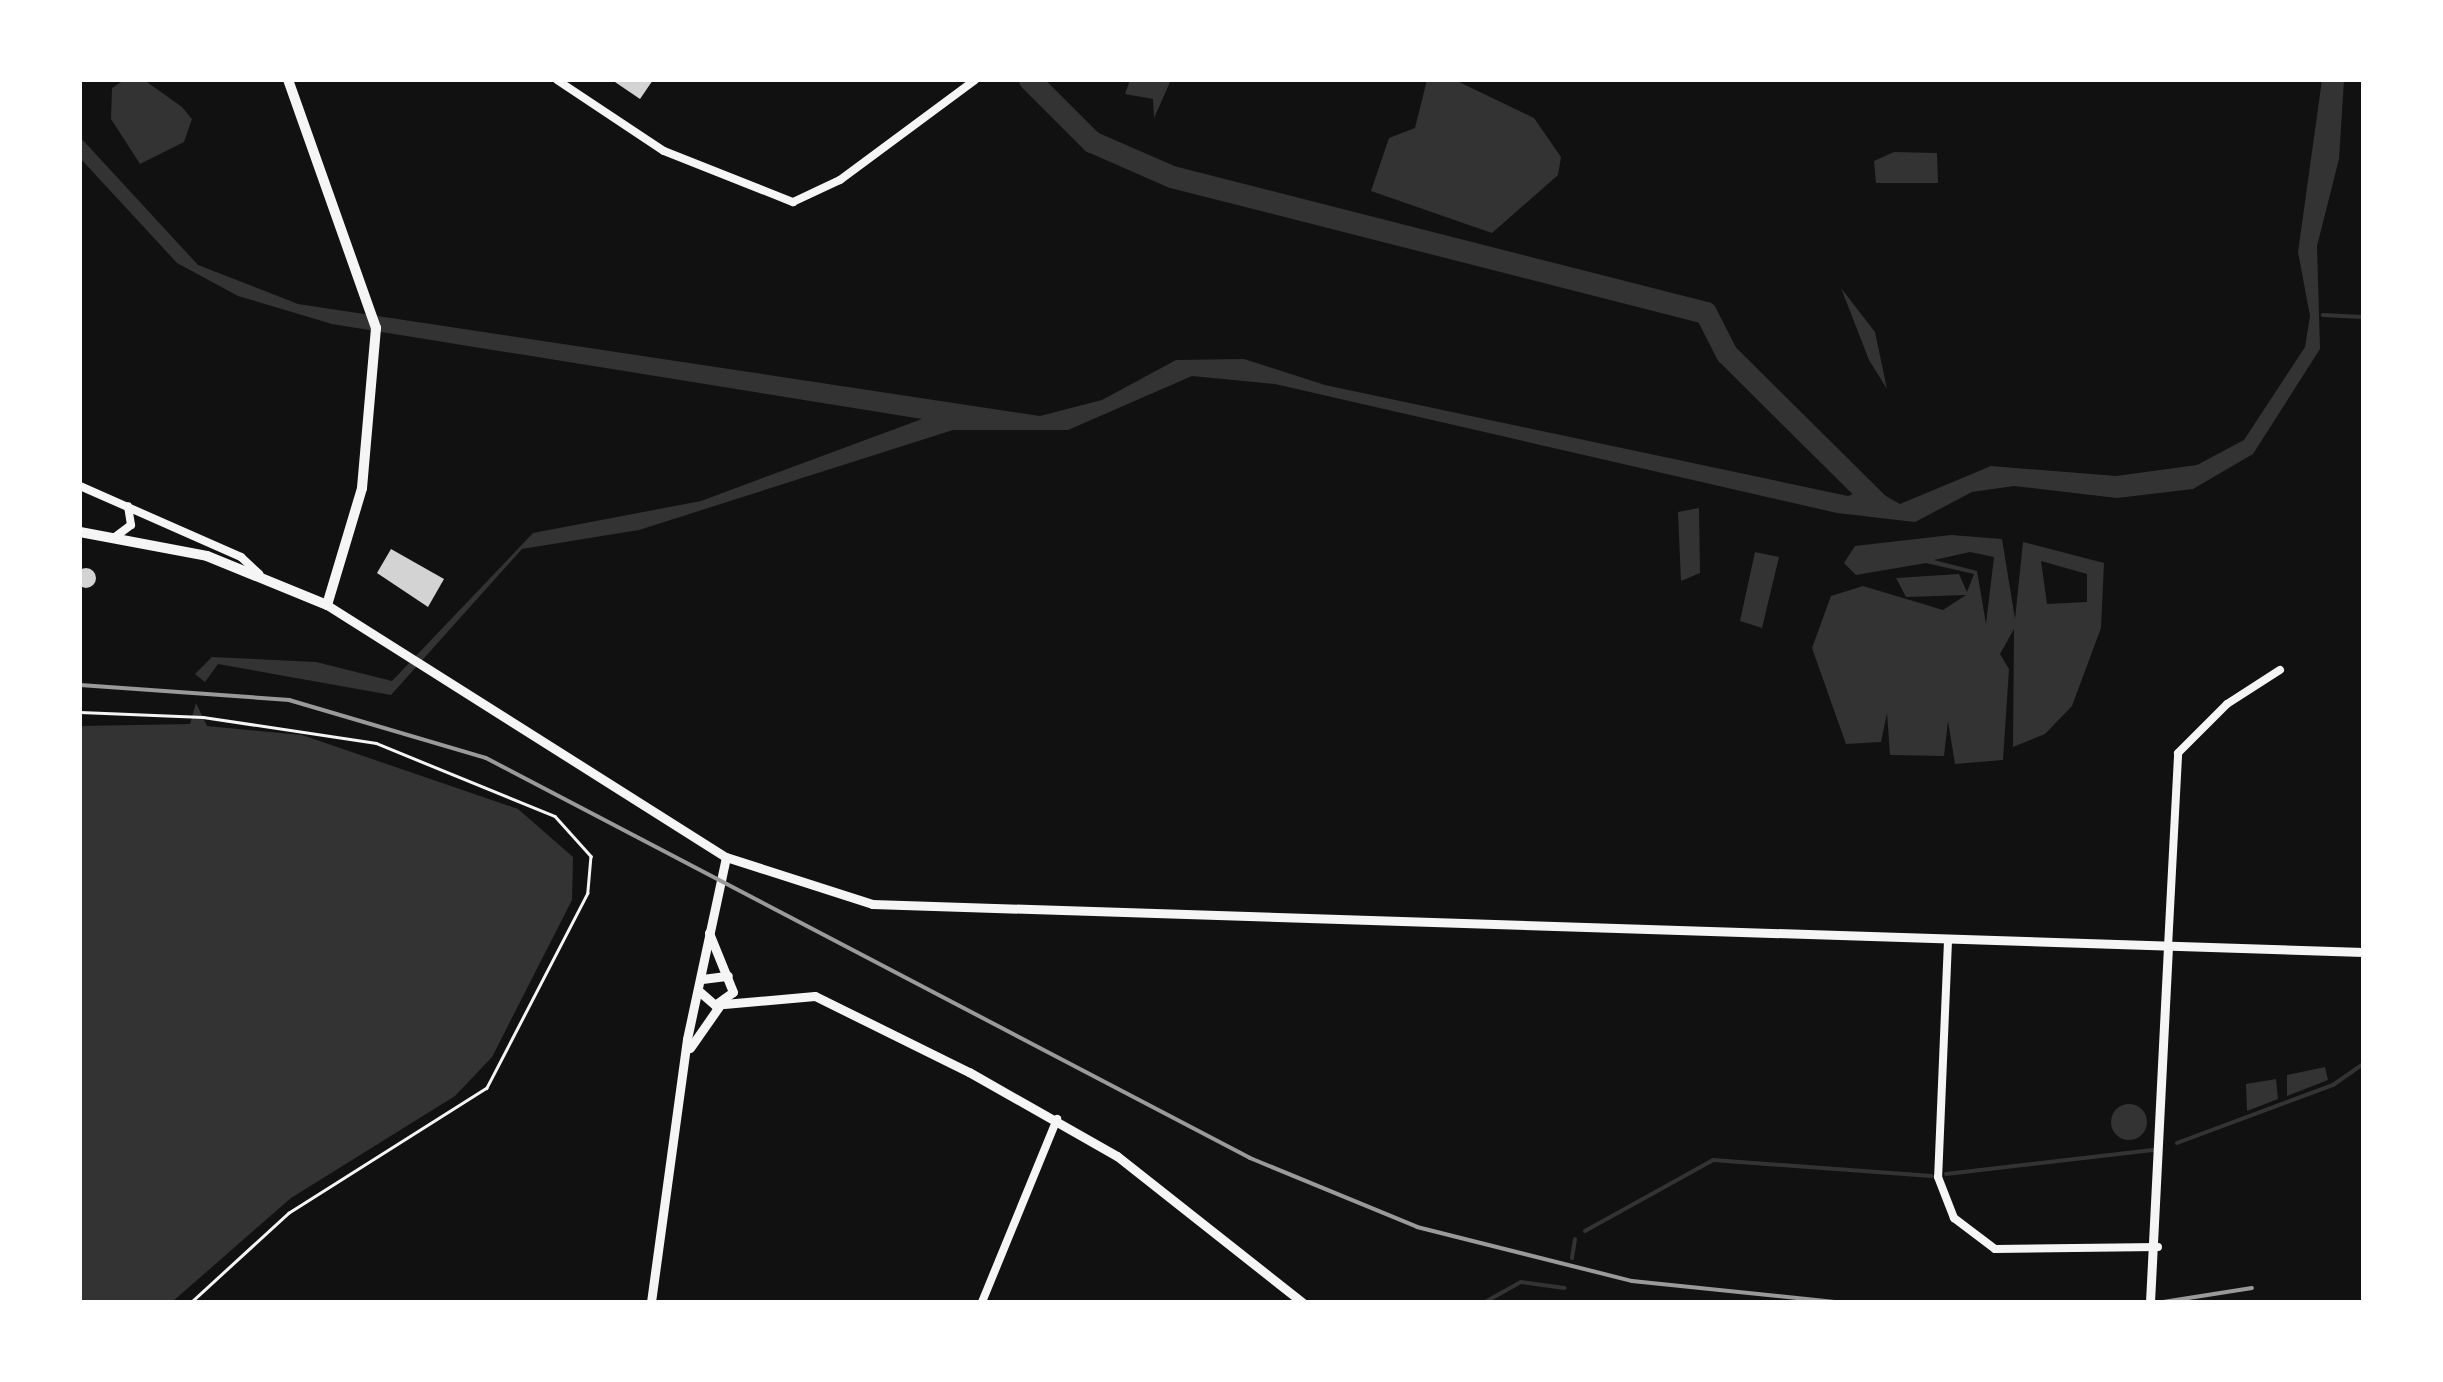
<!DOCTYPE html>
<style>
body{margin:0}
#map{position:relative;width:2443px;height:1382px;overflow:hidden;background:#111;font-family:Figtree,sans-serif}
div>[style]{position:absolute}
.water>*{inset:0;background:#333}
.round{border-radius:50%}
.stream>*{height:4px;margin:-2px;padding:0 2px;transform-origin:2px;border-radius:2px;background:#333}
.river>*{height:22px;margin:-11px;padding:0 11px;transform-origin:11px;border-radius:11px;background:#333}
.building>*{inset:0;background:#d3d3d3}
.path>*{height:2.5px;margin:-1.25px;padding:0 1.25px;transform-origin:1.25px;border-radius:1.25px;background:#f5f5f5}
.minor>*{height:8px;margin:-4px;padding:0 4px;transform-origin:4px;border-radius:4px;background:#f5f5f5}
.tertiary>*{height:9px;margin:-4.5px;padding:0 4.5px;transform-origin:4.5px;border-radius:4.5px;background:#f5f5f5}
.secondary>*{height:10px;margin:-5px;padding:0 5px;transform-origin:5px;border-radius:5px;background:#f5f5f5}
.rail>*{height:4px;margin:-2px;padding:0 2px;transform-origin:2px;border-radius:2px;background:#9a9a9a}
span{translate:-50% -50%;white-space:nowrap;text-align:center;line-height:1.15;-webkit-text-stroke:8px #fff;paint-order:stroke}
.frame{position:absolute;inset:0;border:82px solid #fff;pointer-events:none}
</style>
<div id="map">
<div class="water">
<i style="clip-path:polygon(124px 80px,147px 82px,182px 107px,192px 119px,184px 142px,140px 164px,111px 119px,112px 88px)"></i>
<i style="clip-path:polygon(1130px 80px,1171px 80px,1154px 118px,1153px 99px,1125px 94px)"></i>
<i style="clip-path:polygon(1427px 80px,1455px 80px,1534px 118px,1561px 157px,1558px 175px,1492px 233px,1371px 191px,1389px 138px,1415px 128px)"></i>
<i style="clip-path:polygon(2322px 80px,2344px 80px,2339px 159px,2317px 246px,2320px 349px,2253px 454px,2193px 489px,2117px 498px,2014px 486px,1972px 492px,1915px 522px,1837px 513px,1275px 384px,1192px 376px,1068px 430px,953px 430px,639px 530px,522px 549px,391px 695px,218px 664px,205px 682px,195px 674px,212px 657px,316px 662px,392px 681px,533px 533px,701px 501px,922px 419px,332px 324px,238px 296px,177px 263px,80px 158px,80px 137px,198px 265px,298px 304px,1040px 416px,1102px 400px,1176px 360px,1244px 359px,1325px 385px,1848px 496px,1870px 487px,1900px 504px,1991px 466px,2116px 476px,2197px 465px,2244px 440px,2305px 347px,2310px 316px,2298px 252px)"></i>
<i style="clip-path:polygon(1894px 152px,1937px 153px,1938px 183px,1876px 183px,1874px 161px)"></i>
<i style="clip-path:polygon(1841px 288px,1875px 332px,1887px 389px,1869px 360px)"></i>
<i style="clip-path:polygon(1699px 508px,1700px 573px,1681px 581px,1678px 512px)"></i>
<i style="clip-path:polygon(evenodd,1951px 535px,2002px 539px,2015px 619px,2023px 542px,2104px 563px,2101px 628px,2072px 706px,2045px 734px,2013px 747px,2014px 629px,2000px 654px,2009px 669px,2003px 760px,1955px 764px,1948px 721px,1944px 756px,1890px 755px,1887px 713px,1881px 742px,1846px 744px,1812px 648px,1831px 596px,1863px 586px,1943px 610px,1966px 595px,1906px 597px,1896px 578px,1959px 574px,1967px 592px,1974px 574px,1926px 563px,1856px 575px,1844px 563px,1855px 546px,1951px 535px,1970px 552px,1994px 557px,1986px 624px,1977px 571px,1934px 560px,1970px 552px,1951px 535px,2041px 561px,2087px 574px,2087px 602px,2047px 604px,2041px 561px)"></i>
<i style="clip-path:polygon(1755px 552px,1779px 557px,1762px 628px,1740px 621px)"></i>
<i style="clip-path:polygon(196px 703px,207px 726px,302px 735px,518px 809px,573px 857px,572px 900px,492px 1057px,455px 1096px,291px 1198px,172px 1302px,80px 1302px,80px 726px,190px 724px)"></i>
<i style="clip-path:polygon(2325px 1067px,2328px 1080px,2287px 1096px,2287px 1075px)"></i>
<i style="clip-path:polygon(2276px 1079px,2278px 1099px,2247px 1111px,2246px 1084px)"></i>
<i class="round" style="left:2111px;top:1104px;width:36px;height:36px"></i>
</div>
<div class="stream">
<i style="left:2323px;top:315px;width:40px;rotate:2.9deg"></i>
<i style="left:2177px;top:1143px;width:166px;rotate:-20.4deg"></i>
<i style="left:2333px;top:1085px;width:37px;rotate:-35deg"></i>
<i style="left:1946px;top:1174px;width:208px;rotate:-6.6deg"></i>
<i style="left:1585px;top:1231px;width:146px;rotate:-29deg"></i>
<i style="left:1713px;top:1160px;width:219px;rotate:4.2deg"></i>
<i style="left:1572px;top:1258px;width:19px;rotate:-81deg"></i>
<i style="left:1485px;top:1302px;width:41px;rotate:-29.1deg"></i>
<i style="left:1521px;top:1282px;width:44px;rotate:7.8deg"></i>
</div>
<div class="river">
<i style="left:1030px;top:80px;width:88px;rotate:45deg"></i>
<i style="left:1092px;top:142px;width:87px;rotate:23.6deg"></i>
<i style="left:1172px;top:177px;width:551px;rotate:14.29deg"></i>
<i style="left:1706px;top:313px;width:46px;rotate:62.9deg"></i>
<i style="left:1727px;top:354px;width:217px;rotate:44.8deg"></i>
</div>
<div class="building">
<i style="clip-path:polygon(612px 80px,653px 80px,640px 99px)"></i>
<i style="clip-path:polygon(391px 549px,444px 579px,428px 607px,377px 573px)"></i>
<i class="round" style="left:76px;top:568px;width:20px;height:20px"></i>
</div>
<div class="path">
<i style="left:80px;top:712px;width:123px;rotate:2.3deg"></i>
<i style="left:203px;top:717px;width:175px;rotate:8.5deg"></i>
<i style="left:376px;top:743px;width:193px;rotate:22.2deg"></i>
<i style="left:555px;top:816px;width:54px;rotate:48deg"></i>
<i style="left:591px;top:856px;width:37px;rotate:95deg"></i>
<i style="left:588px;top:893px;width:220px;rotate:117.4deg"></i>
<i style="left:487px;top:1088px;width:234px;rotate:147.7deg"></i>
<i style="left:289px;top:1213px;width:132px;rotate:137.5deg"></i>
</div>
<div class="minor">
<i style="left:557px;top:80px;width:128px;rotate:33.6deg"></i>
<i style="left:664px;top:151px;width:139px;rotate:21.6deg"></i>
<i style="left:793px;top:202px;width:52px;rotate:-25.1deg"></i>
<i style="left:840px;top:180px;width:168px;rotate:-36.5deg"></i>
<i style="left:80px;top:486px;width:176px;rotate:23.8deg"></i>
<i style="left:241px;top:557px;width:25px;rotate:43deg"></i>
<i style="left:115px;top:537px;width:20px;rotate:-37deg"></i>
<i style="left:131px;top:525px;width:19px;rotate:-99deg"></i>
<i style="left:1948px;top:941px;width:236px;rotate:92.4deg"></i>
<i style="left:1938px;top:1177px;width:44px;rotate:68.7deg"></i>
<i style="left:1954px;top:1218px;width:51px;rotate:37.1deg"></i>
<i style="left:1995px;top:1249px;width:163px;rotate:-0.7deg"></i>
<i style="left:2168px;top:947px;width:194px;rotate:-87deg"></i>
<i style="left:2178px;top:753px;width:69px;rotate:-45deg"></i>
<i style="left:2227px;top:704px;width:63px;rotate:-32.7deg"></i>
<i style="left:982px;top:1302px;width:198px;rotate:-67.7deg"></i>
</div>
<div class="tertiary">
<i style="left:327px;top:605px;width:472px;rotate:32.3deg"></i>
<i style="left:726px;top:857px;width:153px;rotate:17.8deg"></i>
<i style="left:872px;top:904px;width:1492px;rotate:1.84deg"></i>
<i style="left:702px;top:979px;width:26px;rotate:-7deg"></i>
<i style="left:700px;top:992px;width:20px;rotate:41deg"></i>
<i style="left:715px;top:1005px;width:22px;rotate:-36deg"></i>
<i style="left:733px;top:992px;width:64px;rotate:-112.1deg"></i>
<i style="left:724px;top:1004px;width:91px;rotate:-5deg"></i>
<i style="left:815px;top:996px;width:172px;rotate:26.3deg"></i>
<i style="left:969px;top:1072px;width:170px;rotate:29.6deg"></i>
<i style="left:1117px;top:1156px;width:236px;rotate:38.3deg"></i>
<i style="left:690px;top:1048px;width:52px;rotate:-55.1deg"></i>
<i style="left:651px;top:1302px;width:265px;rotate:-82.2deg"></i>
<i style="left:687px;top:1039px;width:186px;rotate:-77.9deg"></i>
<i style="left:2150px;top:1302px;width:355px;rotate:-87.1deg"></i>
</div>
<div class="secondary">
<i style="left:80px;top:532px;width:129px;rotate:10.7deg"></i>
<i style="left:207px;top:556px;width:130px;rotate:22.2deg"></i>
<i style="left:327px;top:605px;width:122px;rotate:-73.3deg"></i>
<i style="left:362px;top:488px;width:161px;rotate:-85deg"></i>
<i style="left:376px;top:328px;width:263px;rotate:-109.5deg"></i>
</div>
<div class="rail">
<i style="left:80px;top:685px;width:210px;rotate:4.1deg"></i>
<i style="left:289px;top:700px;width:205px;rotate:16.4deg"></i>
<i style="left:486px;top:758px;width:862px;rotate:27.63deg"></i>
<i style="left:1250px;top:1158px;width:181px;rotate:22.4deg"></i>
<i style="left:1417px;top:1227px;width:222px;rotate:14.1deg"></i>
<i style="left:1632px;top:1281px;width:204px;rotate:5.9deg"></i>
<i style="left:2163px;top:1302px;width:90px;rotate:-8.9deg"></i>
</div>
<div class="frame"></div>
</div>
